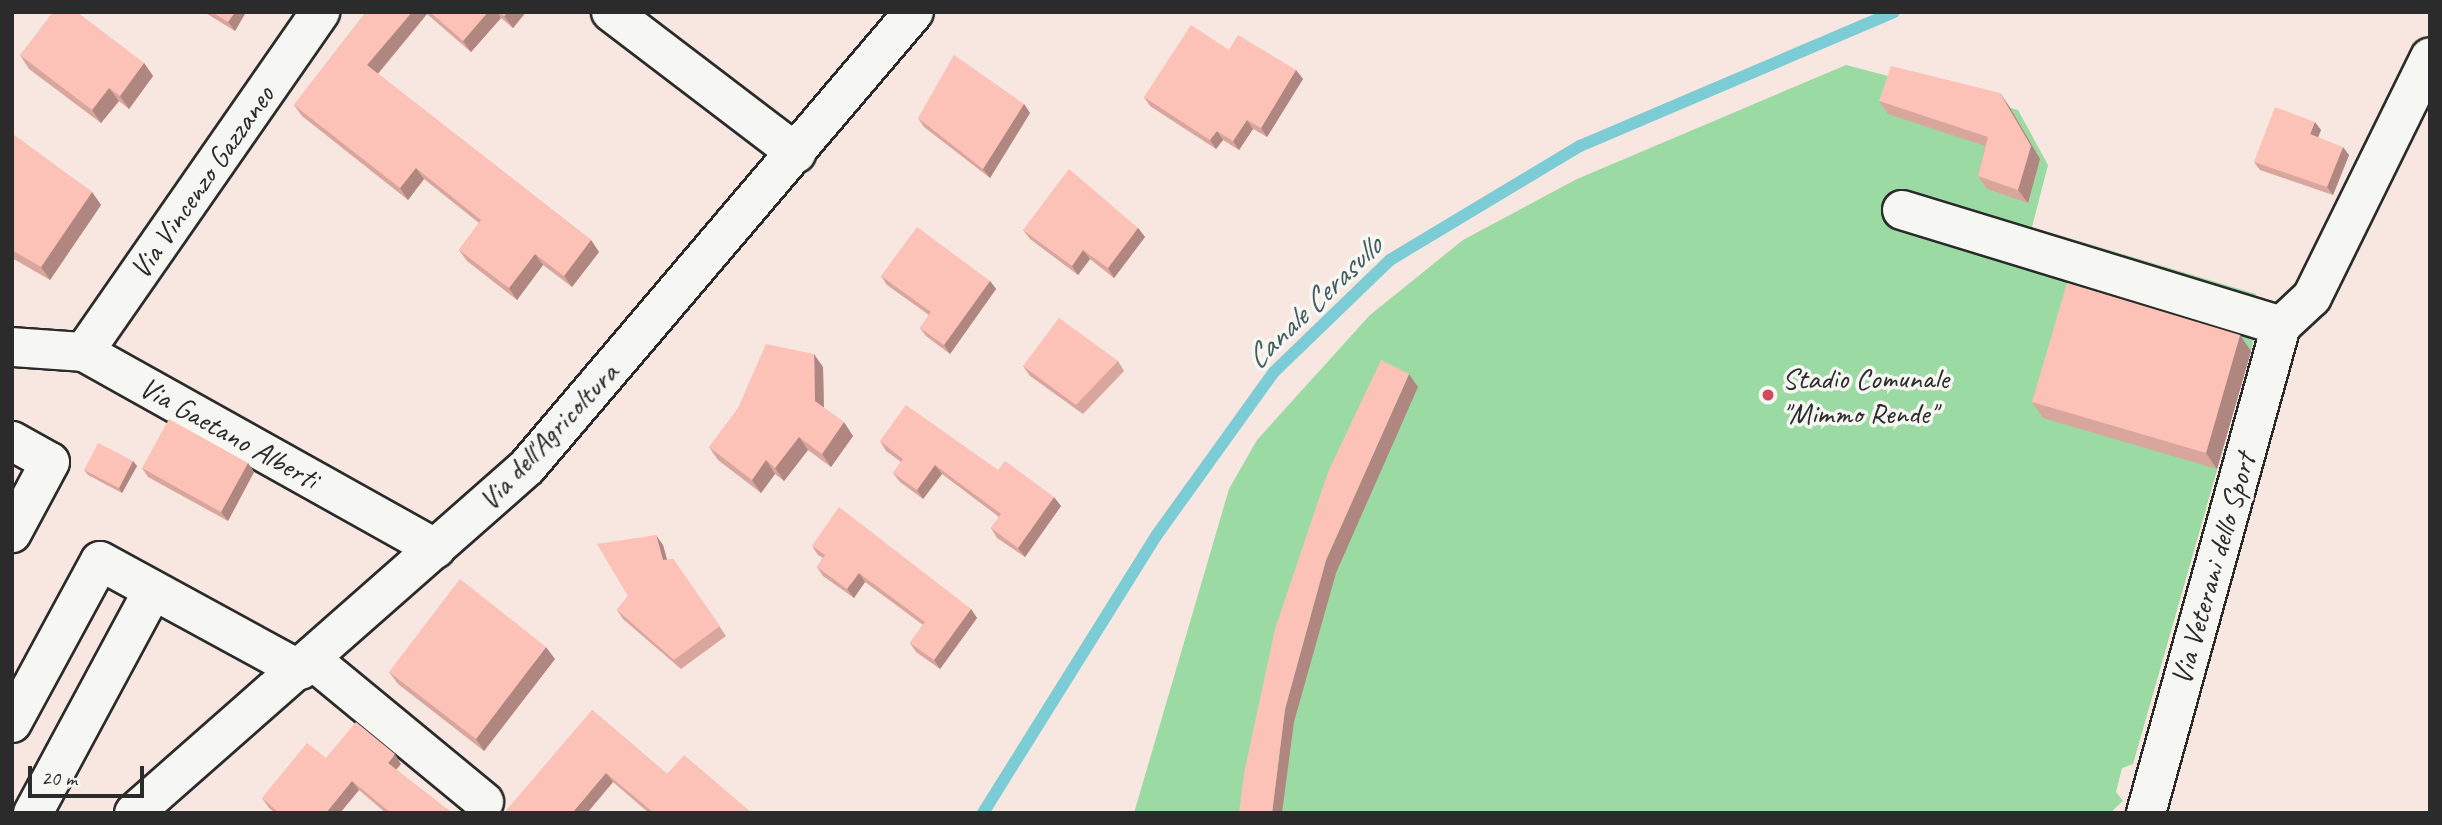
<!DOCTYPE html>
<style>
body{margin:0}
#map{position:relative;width:2442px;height:825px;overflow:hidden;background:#f8e6e0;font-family:Caveat,sans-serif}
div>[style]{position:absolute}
.green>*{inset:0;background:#9bdaa3}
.stream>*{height:12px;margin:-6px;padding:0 6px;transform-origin:6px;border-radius:6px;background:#7cccd6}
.roads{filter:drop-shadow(2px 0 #2b2b2b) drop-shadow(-2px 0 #2b2b2b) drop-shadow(0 2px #2b2b2b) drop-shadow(0 -2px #2b2b2b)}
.minor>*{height:38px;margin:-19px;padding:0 19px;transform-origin:19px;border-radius:19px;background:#f6f6f2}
.wall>*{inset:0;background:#d9a69d}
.shaded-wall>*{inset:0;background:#b08780}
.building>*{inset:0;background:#fcc1b7}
.dots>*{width:19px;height:19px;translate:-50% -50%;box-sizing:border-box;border:4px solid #f6f6f2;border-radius:50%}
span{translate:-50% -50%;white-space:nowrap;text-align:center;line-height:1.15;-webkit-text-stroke:7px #f6f6f2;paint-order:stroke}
.street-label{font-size:30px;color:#2b2b2b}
.poi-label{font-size:30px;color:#2b2b2b}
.left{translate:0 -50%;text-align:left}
.water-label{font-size:32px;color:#435b5e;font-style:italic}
.frame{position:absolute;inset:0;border:14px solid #2b2b2b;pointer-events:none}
.scale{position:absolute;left:28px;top:766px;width:116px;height:32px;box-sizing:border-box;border:4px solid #2b2b2b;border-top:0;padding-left:9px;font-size:21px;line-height:24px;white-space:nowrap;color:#2b2b2b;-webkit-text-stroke:5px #f6f6f2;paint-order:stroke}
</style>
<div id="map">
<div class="green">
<i style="clip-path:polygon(1846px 65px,2018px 110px,2048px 165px,2032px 227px,2256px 294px,2243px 333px,2254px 337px,2251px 351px,2133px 764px,2122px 768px,2116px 792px,2123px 801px,2110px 813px,1134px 813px,1229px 489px,1257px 440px,1370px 315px,1463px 240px,1577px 179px)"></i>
</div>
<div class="stream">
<i style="left:983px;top:813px;width:327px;rotate:-58deg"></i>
<i style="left:1156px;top:536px;width:202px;rotate:-54.3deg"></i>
<i style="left:1274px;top:372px;width:161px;rotate:-44deg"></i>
<i style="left:1390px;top:260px;width:222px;rotate:-31deg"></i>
<i style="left:1580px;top:146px;width:341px;rotate:-23.1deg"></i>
</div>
<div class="roads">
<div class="minor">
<i style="left:611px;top:12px;width:233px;rotate:37.3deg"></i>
<i style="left:1902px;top:210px;width:396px;rotate:17deg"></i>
<i style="left:2281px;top:326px;width:42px;rotate:-43.1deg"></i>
<i style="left:2312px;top:297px;width:267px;rotate:-63.8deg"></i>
<i style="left:12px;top:347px;width:72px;rotate:4deg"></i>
<i style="left:84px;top:352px;width:403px;rotate:29.2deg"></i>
<i style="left:84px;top:352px;width:414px;rotate:-55.2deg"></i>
<i style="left:12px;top:441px;width:43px;rotate:28.9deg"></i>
<i style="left:50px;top:462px;width:81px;rotate:118.2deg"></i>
<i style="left:312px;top:660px;width:223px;rotate:39.5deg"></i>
<i style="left:12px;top:723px;width:184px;rotate:-61.5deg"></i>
<i style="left:100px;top:561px;width:228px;rotate:28.6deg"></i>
<i style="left:33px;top:813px;width:253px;rotate:-61.7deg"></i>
<i style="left:134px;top:813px;width:524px;rotate:-41.36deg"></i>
<i style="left:527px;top:467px;width:597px;rotate:-49.62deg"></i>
<i style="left:2146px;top:813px;width:505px;rotate:-74.51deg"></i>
</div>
</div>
<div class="wall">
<i style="clip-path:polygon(204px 12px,246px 12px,235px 31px)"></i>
<i style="clip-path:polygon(366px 12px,526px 12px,513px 28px,501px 18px,471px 52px,427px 14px,378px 74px,591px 240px,599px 252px,572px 287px,543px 265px,517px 300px,467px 261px,459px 250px,479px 223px,424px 179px,408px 200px,302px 116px,294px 105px)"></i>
<i style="clip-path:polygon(1229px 50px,1296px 70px,1303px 79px,1267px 137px,1253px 129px,1239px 150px,1223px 140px,1216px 149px,1150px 106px,1144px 97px)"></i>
<i style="clip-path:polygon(20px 55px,144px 63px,153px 76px,129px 109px,119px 101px,101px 123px,29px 69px)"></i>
<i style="clip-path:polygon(1879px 101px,2009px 106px,2040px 159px,2028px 203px,1987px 189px,1978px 176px,1985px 146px,1888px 114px)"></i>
<i style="clip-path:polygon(1024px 104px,1030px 113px,990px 178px,924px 127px,918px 118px)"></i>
<i style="clip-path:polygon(2321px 130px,2318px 137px,2349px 155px,2333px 195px,2260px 170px,2254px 162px)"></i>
<i style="clip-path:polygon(12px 135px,92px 192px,101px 205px,50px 280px,12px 258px)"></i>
<i style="clip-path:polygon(1138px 228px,1145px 237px,1114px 278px,1090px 259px,1078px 275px,1030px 239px,1023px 230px)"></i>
<i style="clip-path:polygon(881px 276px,990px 281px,996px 289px,950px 354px,926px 336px,920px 328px,929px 315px,887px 285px)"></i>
<i style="clip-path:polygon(2240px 335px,2251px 351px,2217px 469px,2043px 418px,2032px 402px)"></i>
<i style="clip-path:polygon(1118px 361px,1124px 371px,1083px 414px,1030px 376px,1023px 366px)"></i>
<i style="clip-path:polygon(823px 367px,824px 408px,853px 436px,831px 467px,808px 450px,784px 481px,775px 474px,761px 493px,718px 460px,709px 447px)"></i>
<i style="clip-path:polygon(880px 441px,998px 470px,1061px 506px,1025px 557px,997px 538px,991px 528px,999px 517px,942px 474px,923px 499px,900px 482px,893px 473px,901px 462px,886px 451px)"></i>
<i style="clip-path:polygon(133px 461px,137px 466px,122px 493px,88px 475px,84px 470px)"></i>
<i style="clip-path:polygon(248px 463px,254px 472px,228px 521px,148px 477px,142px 468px)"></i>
<i style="clip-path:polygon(663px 545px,667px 560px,673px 559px,726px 636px,681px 669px,623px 619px,617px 610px,628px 596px)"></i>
<i style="clip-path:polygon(812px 546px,971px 609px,977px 618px,940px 669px,916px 652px,910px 643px,923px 625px,865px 582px,854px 598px,823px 576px,817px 567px,823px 558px,818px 555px)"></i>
<i style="clip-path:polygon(555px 659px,484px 751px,398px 684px,389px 672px)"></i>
<i style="clip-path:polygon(592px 710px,667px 774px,752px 813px,649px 813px,613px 782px,587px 813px)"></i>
<i style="clip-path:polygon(326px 758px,401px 764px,396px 770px,452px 813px,386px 813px,359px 790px,340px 813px,275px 813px,269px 808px,262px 798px)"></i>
</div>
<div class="shaded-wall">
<i style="clip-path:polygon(235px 12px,246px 12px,235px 31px,228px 22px)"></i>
<i style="clip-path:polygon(412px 12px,426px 12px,427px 14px,375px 77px,367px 65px)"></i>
<i style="clip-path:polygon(488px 12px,497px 12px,501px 18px,471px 52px,463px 41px)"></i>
<i style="clip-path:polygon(508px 12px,526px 12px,513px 28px,504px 16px)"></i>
<i style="clip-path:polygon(144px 63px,153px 76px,129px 109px,120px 96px)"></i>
<i style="clip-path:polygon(1296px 70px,1303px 79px,1267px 137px,1261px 128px)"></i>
<i style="clip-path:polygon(109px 88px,119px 101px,101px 123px,92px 110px)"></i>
<i style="clip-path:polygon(2000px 93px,2009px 106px,2040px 159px,2028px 203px,2018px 190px)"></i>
<i style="clip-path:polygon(1024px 104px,1030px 113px,990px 178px,983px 169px)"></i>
<i style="clip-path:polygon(1247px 120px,1253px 129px,1239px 150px,1233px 141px)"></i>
<i style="clip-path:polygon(2315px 122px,2321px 130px,2316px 142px,2310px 134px)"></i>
<i style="clip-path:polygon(1217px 131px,1223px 140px,1216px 149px,1210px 140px)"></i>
<i style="clip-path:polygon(2343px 147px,2349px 155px,2333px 195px,2327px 187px)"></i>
<i style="clip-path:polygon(416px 168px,424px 179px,408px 200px,400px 188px)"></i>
<i style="clip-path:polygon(92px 192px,101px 205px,50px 280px,41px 267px)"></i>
<i style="clip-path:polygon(1138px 228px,1145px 237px,1114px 278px,1108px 268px)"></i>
<i style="clip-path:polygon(591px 240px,599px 252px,572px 287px,564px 276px)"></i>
<i style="clip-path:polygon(1083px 250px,1090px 259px,1078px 275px,1072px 266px)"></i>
<i style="clip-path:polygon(535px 254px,543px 265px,517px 300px,509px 288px)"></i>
<i style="clip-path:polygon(990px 281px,996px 289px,950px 354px,944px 345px)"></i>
<i style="clip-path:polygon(2240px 335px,2251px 351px,2217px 469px,2206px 453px)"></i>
<i style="clip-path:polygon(814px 354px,823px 367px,824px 414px,815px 401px)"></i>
<i style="clip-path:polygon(1409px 374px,1418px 387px,1336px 573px,1294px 722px,1282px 813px,1272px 813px,1285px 709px,1326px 560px)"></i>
<i style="clip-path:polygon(844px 422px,853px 436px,831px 467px,822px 454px)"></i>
<i style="clip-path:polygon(799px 437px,808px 450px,784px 481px,775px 468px)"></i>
<i style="clip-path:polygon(766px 460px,775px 474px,761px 493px,752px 480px)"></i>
<i style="clip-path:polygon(133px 461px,137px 466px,122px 493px,119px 488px)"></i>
<i style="clip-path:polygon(248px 463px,254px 472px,228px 521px,221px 512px)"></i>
<i style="clip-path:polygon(935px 465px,942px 474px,923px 499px,917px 490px)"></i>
<i style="clip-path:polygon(1054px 497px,1061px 506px,1025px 557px,1018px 548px)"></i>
<i style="clip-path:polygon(656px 535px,663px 545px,670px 570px,663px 560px)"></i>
<i style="clip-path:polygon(859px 573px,865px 582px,854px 598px,847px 589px)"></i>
<i style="clip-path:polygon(971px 609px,977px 618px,940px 669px,934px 660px)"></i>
<i style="clip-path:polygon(546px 647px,555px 659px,484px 751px,476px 739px)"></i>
<i style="clip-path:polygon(395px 754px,401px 764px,394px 772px,388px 763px)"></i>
<i style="clip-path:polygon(606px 773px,613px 782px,587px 813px,572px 813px)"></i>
<i style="clip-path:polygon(352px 781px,359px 790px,340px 813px,326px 813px)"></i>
</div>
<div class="building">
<i style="clip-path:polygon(53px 12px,77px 12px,144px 63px,120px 96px,109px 88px,92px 110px,20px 55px)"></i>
<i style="clip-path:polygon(212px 12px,235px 12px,228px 22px)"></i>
<i style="clip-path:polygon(366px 12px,412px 12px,367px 65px,591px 240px,564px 276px,535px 254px,509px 288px,459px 250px,481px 220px,416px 168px,400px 188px,294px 105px)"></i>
<i style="clip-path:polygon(430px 12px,488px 12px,463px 41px)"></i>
<i style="clip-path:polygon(500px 12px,508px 12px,504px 16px)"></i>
<i style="clip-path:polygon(1191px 25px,1229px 50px,1238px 35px,1296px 70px,1261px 128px,1247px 120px,1233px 141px,1217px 131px,1210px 140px,1144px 97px)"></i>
<i style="clip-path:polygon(954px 55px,1024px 104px,983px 169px,918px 118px)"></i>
<i style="clip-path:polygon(1891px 66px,2000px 93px,2031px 146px,2018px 190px,1978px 176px,1988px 137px,1879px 101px)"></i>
<i style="clip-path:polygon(2275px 107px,2315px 122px,2310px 134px,2343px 147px,2327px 187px,2254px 162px)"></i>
<i style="clip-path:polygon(13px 134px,92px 192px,41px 267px,12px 250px)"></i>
<i style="clip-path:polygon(1069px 169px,1138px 228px,1108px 268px,1083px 250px,1072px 266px,1023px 230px)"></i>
<i style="clip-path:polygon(917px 227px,990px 281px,944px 345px,920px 328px,931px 312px,881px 276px)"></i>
<i style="clip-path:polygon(2067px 283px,2240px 335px,2206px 453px,2032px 402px)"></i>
<i style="clip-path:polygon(1059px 318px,1118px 361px,1076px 405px,1023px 366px)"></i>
<i style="clip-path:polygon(766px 344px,814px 354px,815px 401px,844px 422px,822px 454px,799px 437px,775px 468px,766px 460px,752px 480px,709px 447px,738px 408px)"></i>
<i style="clip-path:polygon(1381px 360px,1409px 374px,1326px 560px,1285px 709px,1272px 813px,1239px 813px,1244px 773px,1275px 629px,1328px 472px)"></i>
<i style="clip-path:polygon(906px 405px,998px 470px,1005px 461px,1054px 497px,1018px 548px,991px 528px,1001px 514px,935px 465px,917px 490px,893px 473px,903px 459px,880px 441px)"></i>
<i style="clip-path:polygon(169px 419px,248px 463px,221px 512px,142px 468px)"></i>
<i style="clip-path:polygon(98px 443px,133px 461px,119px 488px,84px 470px)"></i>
<i style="clip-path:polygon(839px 507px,971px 609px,934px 660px,910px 643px,925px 622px,859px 573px,847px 589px,817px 567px,825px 555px,812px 546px)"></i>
<i style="clip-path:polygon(656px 535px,663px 560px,673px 559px,720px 626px,674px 660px,617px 610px,628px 596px,597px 544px)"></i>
<i style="clip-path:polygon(460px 579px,546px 647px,476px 739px,389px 672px)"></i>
<i style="clip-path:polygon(592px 710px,667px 774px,684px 755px,752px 813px,654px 813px,606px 773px,572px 813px,504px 813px)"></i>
<i style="clip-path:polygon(356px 722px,395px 754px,388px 763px,452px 813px,391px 813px,352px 781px,326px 813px,279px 813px,262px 798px,307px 743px,326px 758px)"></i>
</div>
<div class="dots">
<i style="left:1768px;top:395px;background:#d1495b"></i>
</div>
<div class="street-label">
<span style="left:202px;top:182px;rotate:-55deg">Via Vincenzo Gazzaneo</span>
<span style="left:229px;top:433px;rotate:29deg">Via Gaetano Alberti</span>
<span style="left:548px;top:436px;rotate:-47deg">Via dell'Agricoltura</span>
<span style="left:2213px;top:569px;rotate:-74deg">Via Veterani dello Sport</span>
</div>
<div class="poi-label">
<span class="left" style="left:1782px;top:395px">Stadio Comunale<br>"Mimmo Rende"</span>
</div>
<div class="water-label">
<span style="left:1314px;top:303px;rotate:-44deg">Canale Cerasullo</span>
</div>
<div class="frame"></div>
<div class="scale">20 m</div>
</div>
